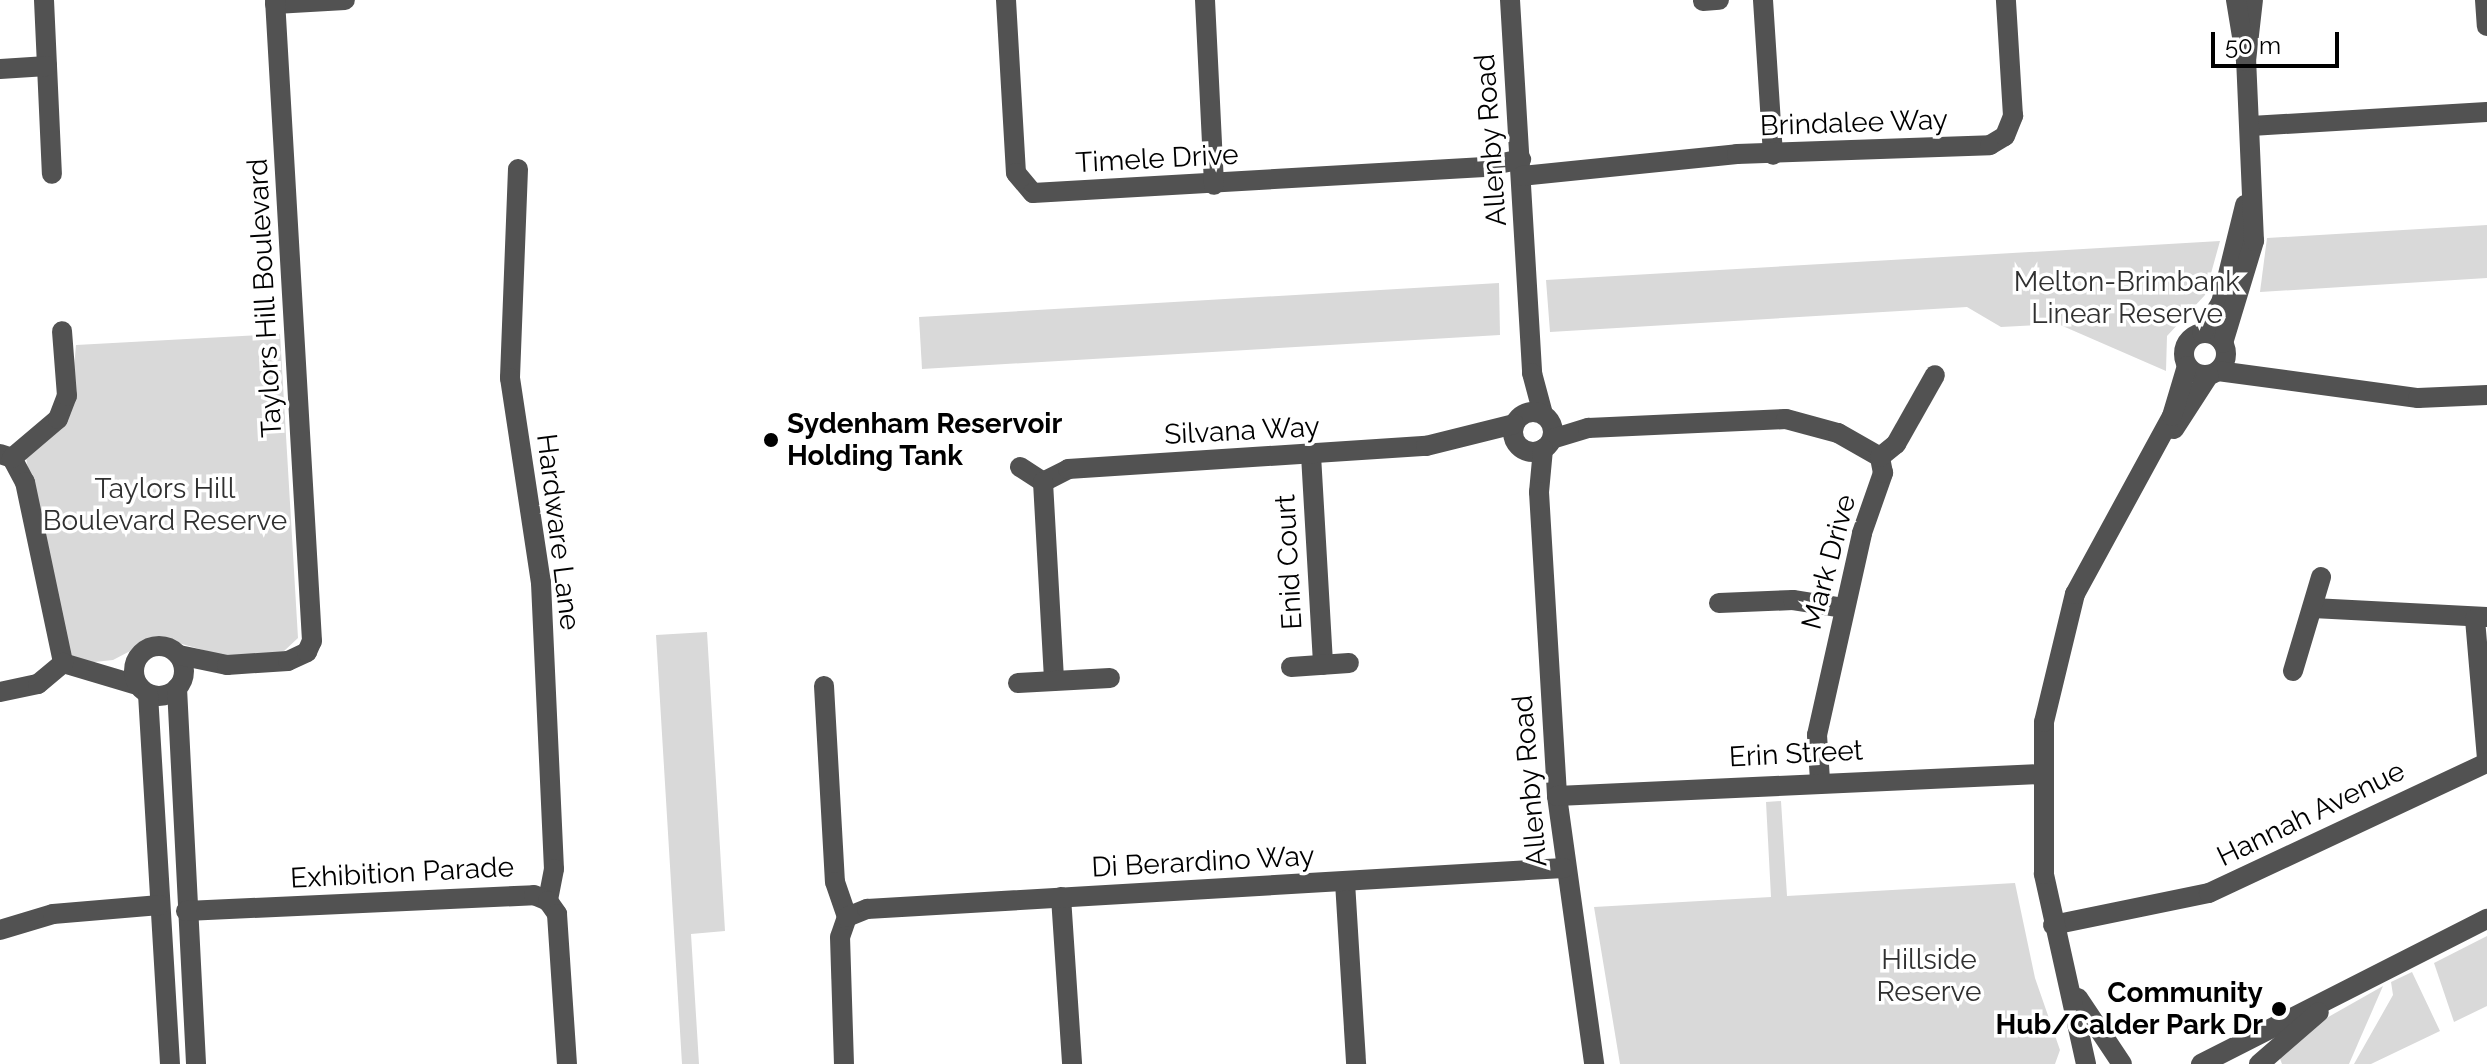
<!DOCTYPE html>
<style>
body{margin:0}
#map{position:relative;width:2487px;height:1064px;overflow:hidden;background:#fff;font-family:Raleway,sans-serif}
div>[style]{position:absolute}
.green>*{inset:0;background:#d9d9d9}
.minor>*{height:20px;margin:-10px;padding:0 10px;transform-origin:10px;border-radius:10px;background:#525252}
.minor>.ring{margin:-10px;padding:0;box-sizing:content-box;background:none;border:20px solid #525252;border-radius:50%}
.dots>*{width:22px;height:22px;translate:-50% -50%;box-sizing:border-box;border:4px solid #fff;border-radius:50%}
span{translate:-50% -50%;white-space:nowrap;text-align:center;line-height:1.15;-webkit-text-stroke:7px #fff;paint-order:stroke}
.street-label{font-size:28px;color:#000}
.park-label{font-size:28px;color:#303030}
.poi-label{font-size:28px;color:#000;font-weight:700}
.left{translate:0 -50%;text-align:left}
.right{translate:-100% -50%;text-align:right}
.scale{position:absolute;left:2211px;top:32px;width:128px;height:36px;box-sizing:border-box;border:4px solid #000;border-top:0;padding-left:10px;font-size:24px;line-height:28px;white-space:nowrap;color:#000;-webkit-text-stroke:6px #fff;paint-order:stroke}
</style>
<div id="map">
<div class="green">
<i style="clip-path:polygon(2487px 225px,2487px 278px,2260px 292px,2267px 238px)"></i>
<i style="clip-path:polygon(2220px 241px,2205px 295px,2167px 336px,2166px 371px,2058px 324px,2001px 327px,1967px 307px,1550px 332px,1546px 280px)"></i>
<i style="clip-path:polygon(1499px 283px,1500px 335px,922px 369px,919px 317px)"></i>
<i style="clip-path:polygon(280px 334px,298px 638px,283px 652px,228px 657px,157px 637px,113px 660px,76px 664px,61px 641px,26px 458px,71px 400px,76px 345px)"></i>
<i style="clip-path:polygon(707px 632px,725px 931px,691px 934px,699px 1064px,682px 1064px,656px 635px)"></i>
<i style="clip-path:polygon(1781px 801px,1787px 896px,2015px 883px,2035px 978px,2060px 1050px,2055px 1064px,1620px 1064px,1594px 907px,1771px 897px,1766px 802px)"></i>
<i style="clip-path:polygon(2487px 936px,2487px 1006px,2454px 1022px,2434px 963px)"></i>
<i style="clip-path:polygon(2412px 972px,2440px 1031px,2371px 1064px,2354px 1064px,2393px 995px,2391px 982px)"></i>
<i style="clip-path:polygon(2383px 986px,2349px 1064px,2282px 1064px,2279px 1056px,2323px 1020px)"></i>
</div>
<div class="minor">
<i style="left:44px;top:0;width:174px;rotate:87.4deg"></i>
<i style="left:1006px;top:0;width:173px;rotate:86.7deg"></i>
<i style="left:1016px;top:173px;width:26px;rotate:50deg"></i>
<i style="left:1033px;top:193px;width:452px;rotate:-3.3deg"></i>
<i style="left:1484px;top:167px;width:38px;rotate:-12deg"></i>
<i style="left:1205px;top:0;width:185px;rotate:87.2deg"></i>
<i style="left:1510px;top:0;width:374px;rotate:86.6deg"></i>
<i style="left:1532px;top:373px;width:42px;rotate:75deg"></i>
<i style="left:1763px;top:0;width:155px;rotate:86.3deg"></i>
<i style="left:2485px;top:0;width:26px;rotate:86deg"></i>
<i style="left:1703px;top:1px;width:16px;rotate:-4deg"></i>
<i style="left:275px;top:4px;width:70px;rotate:-3.3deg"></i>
<i style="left:2246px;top:61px;width:61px;rotate:-83.5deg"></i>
<i style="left:0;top:69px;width:47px;rotate:-3.7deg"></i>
<i style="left:2251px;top:126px;width:236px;rotate:-3.4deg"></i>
<i style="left:518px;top:169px;width:209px;rotate:92.2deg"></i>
<i style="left:510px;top:378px;width:207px;rotate:81.4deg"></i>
<i style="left:541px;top:583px;width:286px;rotate:87.4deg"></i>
<i style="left:554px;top:869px;width:33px;rotate:101deg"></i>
<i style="left:1522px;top:176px;width:216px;rotate:-5.8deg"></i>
<i style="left:1737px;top:154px;width:253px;rotate:-2deg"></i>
<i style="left:1990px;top:145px;width:17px;rotate:-31deg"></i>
<i style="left:2005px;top:136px;width:22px;rotate:-68deg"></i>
<i style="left:2013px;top:116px;width:116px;rotate:-93.5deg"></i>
<i class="ring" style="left:2184px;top:333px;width:22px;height:22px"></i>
<i style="left:2202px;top:333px;width:36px;rotate:-58deg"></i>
<i style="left:2221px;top:303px;width:101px;rotate:-76.2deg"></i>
<i style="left:2223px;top:343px;width:107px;rotate:-73.1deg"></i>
<i style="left:2254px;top:241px;width:180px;rotate:-92.5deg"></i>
<i style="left:2246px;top:61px;width:62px;rotate:-99.3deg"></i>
<i style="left:2218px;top:371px;width:202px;rotate:7.7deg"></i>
<i style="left:2418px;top:398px;width:69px;rotate:-2.5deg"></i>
<i class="ring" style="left:1513px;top:412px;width:20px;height:20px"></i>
<i style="left:2174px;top:429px;width:64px;rotate:-57.1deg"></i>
<i style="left:1552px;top:439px;width:38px;rotate:-17deg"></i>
<i style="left:1588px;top:428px;width:198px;rotate:-2.6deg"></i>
<i style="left:1786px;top:419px;width:54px;rotate:15.1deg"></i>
<i style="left:1838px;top:433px;width:48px;rotate:29.7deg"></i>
<i style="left:1543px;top:449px;width:43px;rotate:95.3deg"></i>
<i style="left:1539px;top:492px;width:305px;rotate:86.6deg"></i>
<i style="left:1557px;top:796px;width:271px;rotate:82.1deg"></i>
<i style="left:0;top:454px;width:13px;rotate:18deg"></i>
<i style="left:12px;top:458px;width:27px;rotate:62deg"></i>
<i style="left:25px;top:482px;width:185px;rotate:78.1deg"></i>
<i style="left:63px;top:663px;width:77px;rotate:16.6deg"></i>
<i style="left:1311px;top:455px;width:210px;rotate:86.7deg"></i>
<i style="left:12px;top:458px;width:60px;rotate:-40.3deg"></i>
<i style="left:58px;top:419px;width:25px;rotate:-69deg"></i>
<i style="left:67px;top:396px;width:65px;rotate:-94.4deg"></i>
<i style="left:1020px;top:467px;width:27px;rotate:33deg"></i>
<i style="left:1043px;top:482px;width:28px;rotate:-27deg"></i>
<i style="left:1068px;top:469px;width:359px;rotate:-3.7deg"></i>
<i style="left:1426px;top:446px;width:91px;rotate:-14deg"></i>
<i style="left:1043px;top:482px;width:199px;rotate:86.8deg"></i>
<i style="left:1719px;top:603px;width:74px;rotate:-2.3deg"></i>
<i style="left:1793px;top:600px;width:52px;rotate:8.9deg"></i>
<i style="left:2313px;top:608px;width:174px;rotate:3deg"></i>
<i style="left:2475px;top:619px;width:140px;rotate:85.1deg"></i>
<i class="ring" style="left:134px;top:646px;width:30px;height:30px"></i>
<i style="left:179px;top:655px;width:49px;rotate:11.8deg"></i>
<i style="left:227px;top:665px;width:61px;rotate:-3.8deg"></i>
<i style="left:288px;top:661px;width:21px;rotate:-25deg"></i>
<i style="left:307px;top:652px;width:12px;rotate:-66deg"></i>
<i style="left:312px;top:641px;width:642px;rotate:-93.3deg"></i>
<i style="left:1291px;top:667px;width:58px;rotate:-3.9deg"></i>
<i style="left:2293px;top:671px;width:98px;rotate:-73.4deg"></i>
<i style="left:1018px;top:683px;width:92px;rotate:-3.1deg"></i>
<i style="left:824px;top:686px;width:196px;rotate:86.8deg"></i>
<i style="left:835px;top:882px;width:37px;rotate:71deg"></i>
<i style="left:847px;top:917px;width:21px;rotate:109deg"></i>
<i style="left:840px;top:937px;width:127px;rotate:88.2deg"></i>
<i style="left:177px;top:688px;width:376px;rotate:87.1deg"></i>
<i style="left:0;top:692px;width:39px;rotate:-12deg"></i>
<i style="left:38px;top:684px;width:33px;rotate:-40deg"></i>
<i style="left:148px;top:694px;width:371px;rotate:86.6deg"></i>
<i style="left:1820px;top:780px;width:45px;rotate:-93.8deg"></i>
<i style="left:1817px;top:735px;width:207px;rotate:-77.4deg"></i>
<i style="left:1862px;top:533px;width:64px;rotate:-70.7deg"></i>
<i style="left:1883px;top:473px;width:16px;rotate:-101deg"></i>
<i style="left:1880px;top:457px;width:21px;rotate:-39deg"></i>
<i style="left:1896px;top:444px;width:79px;rotate:-60.5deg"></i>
<i style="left:1557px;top:796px;width:483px;rotate:-2.6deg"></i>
<i style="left:1345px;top:882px;width:182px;rotate:86.5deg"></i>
<i style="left:1061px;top:897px;width:167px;rotate:86.2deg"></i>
<i style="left:186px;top:911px;width:348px;rotate:-2.6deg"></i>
<i style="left:534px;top:895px;width:15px;rotate:23deg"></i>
<i style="left:548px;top:901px;width:16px;rotate:55deg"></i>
<i style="left:557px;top:914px;width:150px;rotate:86.2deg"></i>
<i style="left:847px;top:917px;width:22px;rotate:-22deg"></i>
<i style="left:867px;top:909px;width:698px;rotate:-3.37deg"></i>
<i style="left:2053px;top:925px;width:159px;rotate:-11.6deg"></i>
<i style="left:2209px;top:893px;width:307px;rotate:-25.1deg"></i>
<i style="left:0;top:930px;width:55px;rotate:-16.8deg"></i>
<i style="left:53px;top:914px;width:107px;rotate:-4.8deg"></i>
<i style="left:2078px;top:998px;width:79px;rotate:56.3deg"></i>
<i style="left:2086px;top:1064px;width:195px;rotate:-102.5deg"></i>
<i style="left:2044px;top:874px;width:152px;rotate:-90deg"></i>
<i style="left:2044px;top:722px;width:132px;rotate:-76.4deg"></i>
<i style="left:2075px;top:594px;width:203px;rotate:-61.4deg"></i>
<i style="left:2172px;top:416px;width:52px;rotate:-73.3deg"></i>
<i style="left:2201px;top:1064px;width:321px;rotate:-26.9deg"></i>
<i style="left:2259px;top:1064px;width:79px;rotate:-40.9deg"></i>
</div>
<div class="dots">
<i style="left:771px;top:440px;background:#000"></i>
<i style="left:2279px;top:1009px;background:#000"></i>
</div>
<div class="street-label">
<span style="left:1854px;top:123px;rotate:-2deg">Brindalee Way</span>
<span style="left:1491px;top:140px;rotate:-94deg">Allenby Road</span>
<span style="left:1157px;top:159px;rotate:-3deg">Timele Drive</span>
<span style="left:265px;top:298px;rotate:-93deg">Taylors Hill Boulevard</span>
<span style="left:1242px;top:431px;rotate:-3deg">Silvana Way</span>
<span style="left:558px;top:532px;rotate:83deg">Hardware Lane</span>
<span style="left:1289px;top:562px;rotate:-93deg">Enid Court</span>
<span style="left:1829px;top:562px;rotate:-75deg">Mark Drive</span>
<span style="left:1796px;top:754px;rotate:-3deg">Erin Street</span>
<span style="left:1530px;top:781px;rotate:-95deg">Allenby Road</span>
<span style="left:2311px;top:814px;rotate:-26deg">Hannah Avenue</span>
<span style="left:1203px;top:862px;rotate:-3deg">Di Berardino Way</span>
<span style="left:402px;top:873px;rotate:-3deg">Exhibition Parade</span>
</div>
<div class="park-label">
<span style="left:2127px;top:298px">Melton-Brimbank<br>Linear Reserve</span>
<span style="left:165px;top:505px">Taylors Hill<br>Boulevard Reserve</span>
<span style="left:1929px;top:976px">Hillside<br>Reserve</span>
</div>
<div class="poi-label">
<span class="left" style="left:787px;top:440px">Sydenham Reservoir<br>Holding Tank</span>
<span class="right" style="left:2263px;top:1009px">Community<br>Hub/Calder Park Dr</span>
</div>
<div class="scale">50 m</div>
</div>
